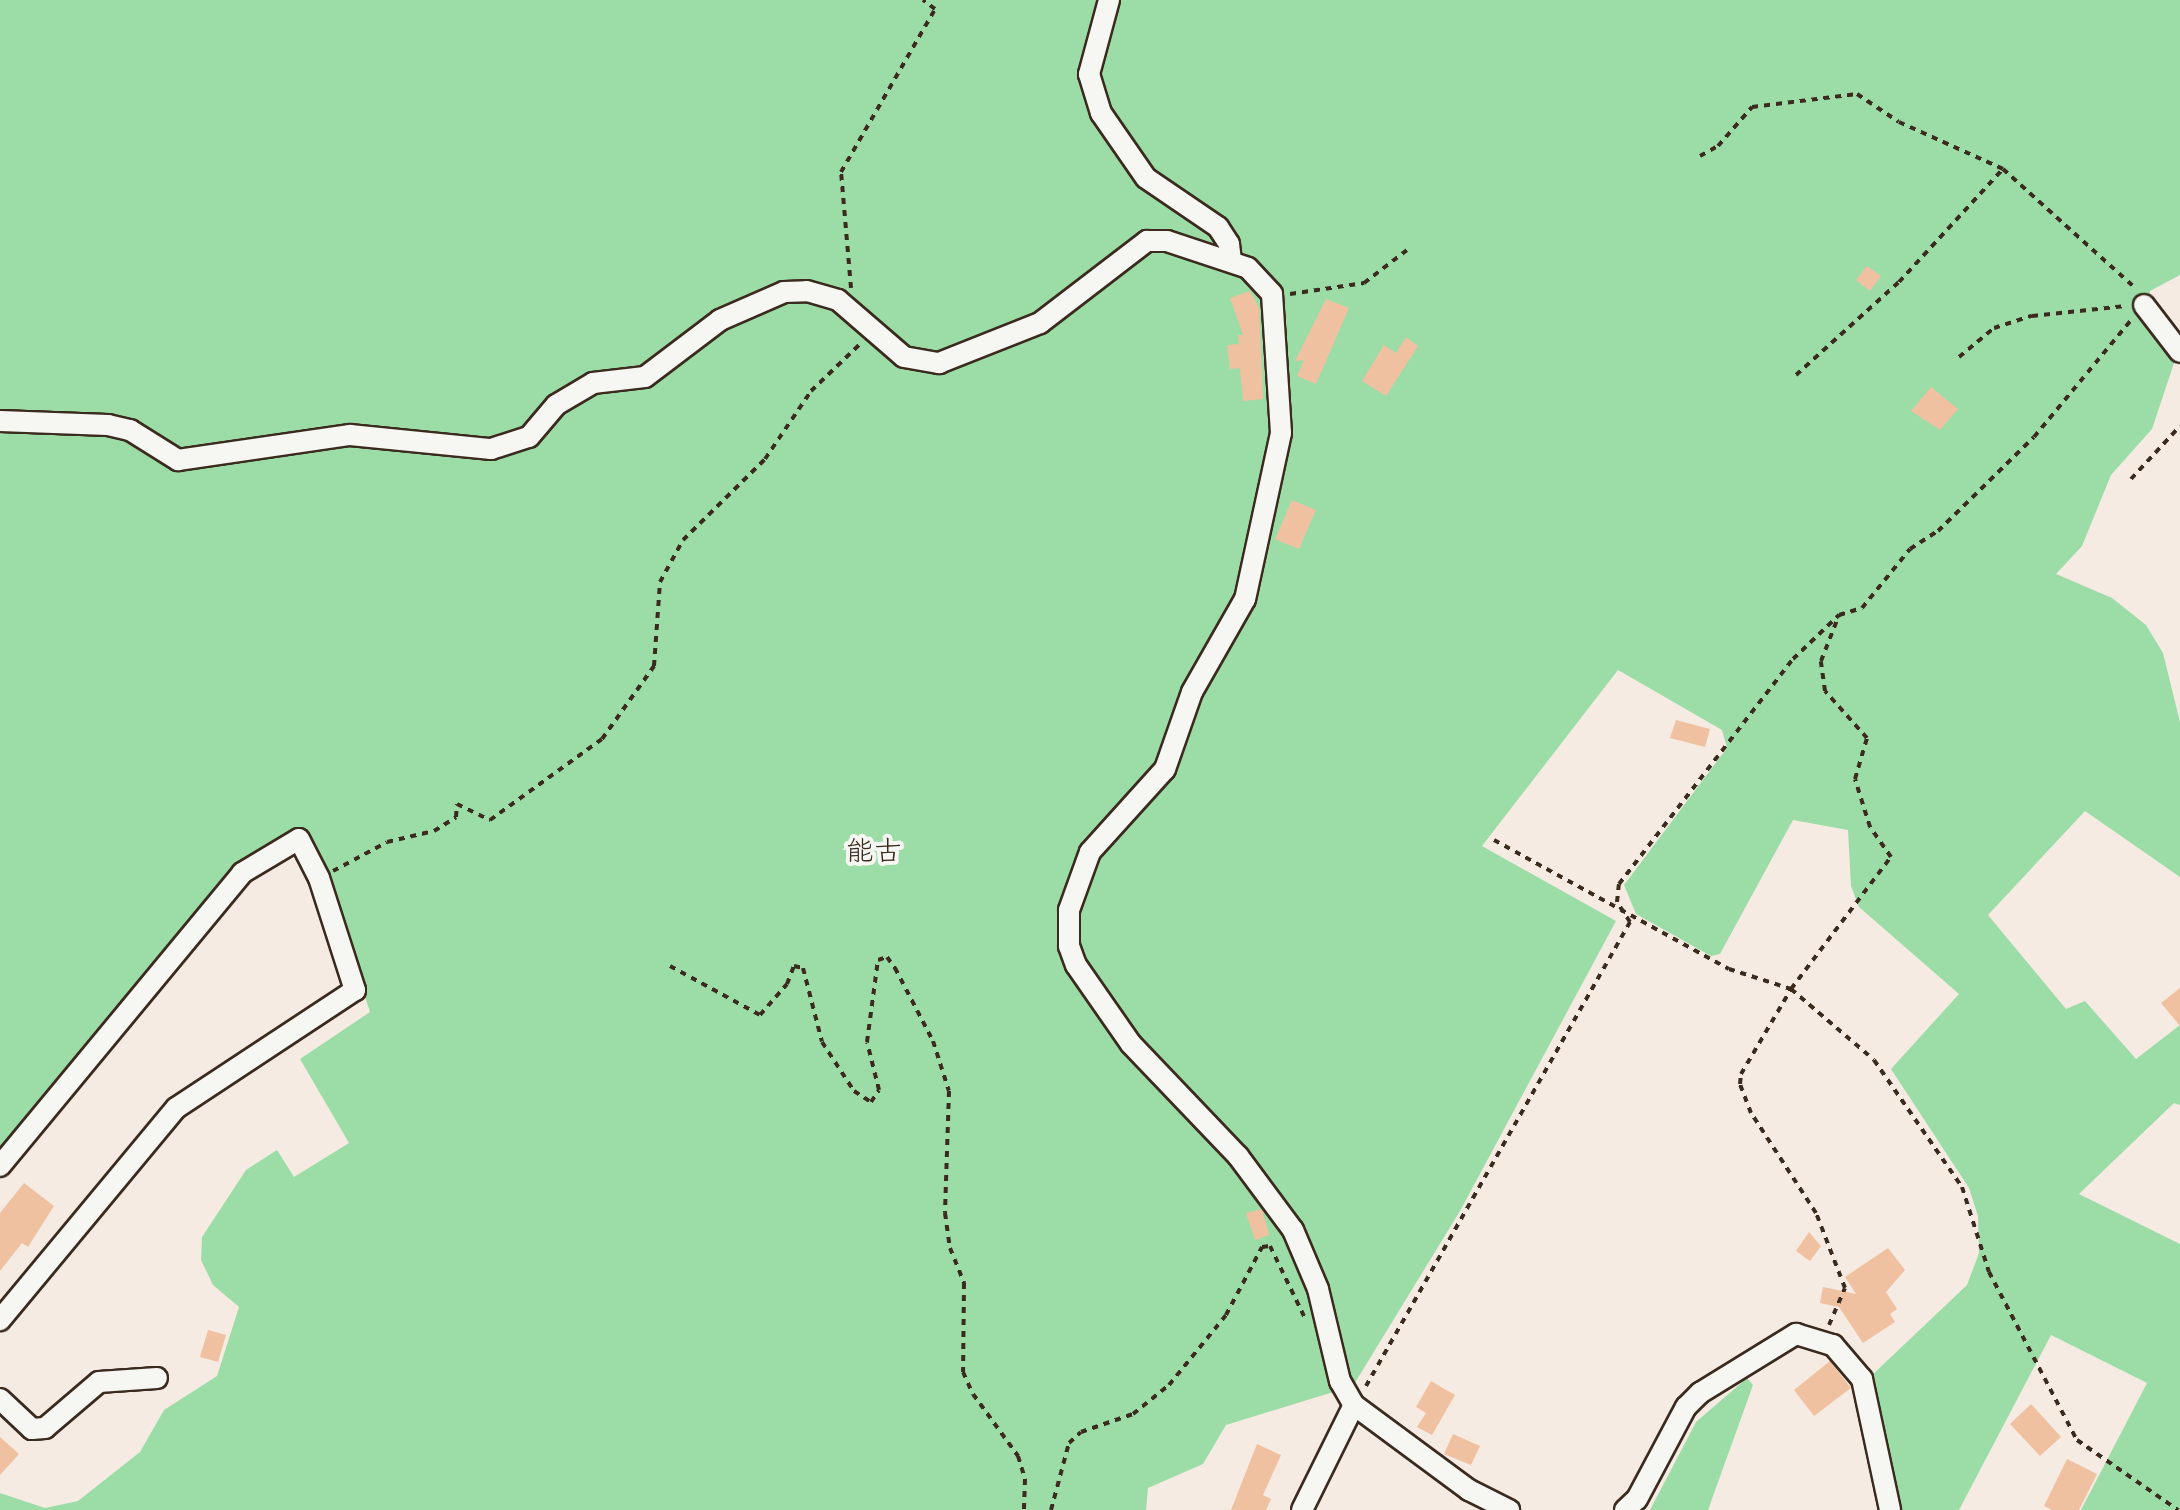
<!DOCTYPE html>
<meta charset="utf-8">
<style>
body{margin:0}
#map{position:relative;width:2180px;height:1510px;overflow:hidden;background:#f5ebe2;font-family:"Comic Neue","Klee One",sans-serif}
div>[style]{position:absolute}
.green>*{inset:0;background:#9cdda7}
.building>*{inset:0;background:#f0c1a0}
.path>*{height:4px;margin-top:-2px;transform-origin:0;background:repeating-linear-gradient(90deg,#3b2a1e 0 6px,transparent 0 12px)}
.roads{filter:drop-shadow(2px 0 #3b2a1e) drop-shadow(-2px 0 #3b2a1e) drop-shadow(0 2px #3b2a1e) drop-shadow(0 -2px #3b2a1e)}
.minor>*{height:20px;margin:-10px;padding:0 10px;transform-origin:10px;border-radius:10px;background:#f6f6f2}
span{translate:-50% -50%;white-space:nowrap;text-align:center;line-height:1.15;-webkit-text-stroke:8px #f6f6f2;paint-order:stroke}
.quarter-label{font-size:28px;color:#3b2a1e}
</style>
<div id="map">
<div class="green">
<i style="clip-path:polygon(0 0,2180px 0,2180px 275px,2150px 291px,2147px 319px,2177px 354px,2152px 429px,2111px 475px,2082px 546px,2056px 574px,2112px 598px,2146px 625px,2163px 653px,2180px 722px,2180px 877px,2085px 811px,1988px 915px,2066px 1009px,2085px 1001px,2136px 1059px,2180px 1025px,2180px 1105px,2174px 1103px,2079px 1194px,2180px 1244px,2180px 1510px,2081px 1510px,2147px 1383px,2051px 1335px,1959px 1510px,1899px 1510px,1870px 1377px,1967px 1285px,1979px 1253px,1978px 1216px,1969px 1188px,1891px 1069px,1959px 994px,1859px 907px,1851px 886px,1848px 830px,1793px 820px,1720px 954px,1711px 956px,1636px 914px,1624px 885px,1727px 748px,1722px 730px,1618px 670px,1482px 846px,1616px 921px,1460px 1211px,1353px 1386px,1226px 1425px,1203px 1464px,1148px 1488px,1146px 1510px,0 1510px,0 1493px,45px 1508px,78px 1501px,140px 1452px,164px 1410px,217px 1376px,239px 1307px,213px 1285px,201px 1260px,202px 1237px,246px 1170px,277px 1150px,294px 1177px,349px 1143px,300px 1059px,370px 1012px,322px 865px,301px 830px,237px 869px,0 1153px)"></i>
<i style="clip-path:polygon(1747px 1378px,1753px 1385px,1708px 1510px,1650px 1510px,1696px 1422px)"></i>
</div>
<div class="building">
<i style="clip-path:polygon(1867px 266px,1881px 276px,1870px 291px,1856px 280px)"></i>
<i style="clip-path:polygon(1250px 291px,1259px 308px,1263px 399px,1243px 401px,1240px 368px,1230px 369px,1227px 345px,1239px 344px,1238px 335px,1243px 335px,1230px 298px)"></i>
<i style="clip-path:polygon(1326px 299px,1349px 308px,1316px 384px,1297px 376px,1304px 360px,1295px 361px)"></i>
<i style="clip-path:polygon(1406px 337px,1418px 346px,1386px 396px,1362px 381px,1384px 345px,1396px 353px)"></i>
<i style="clip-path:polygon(1931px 387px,1958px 409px,1940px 430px,1911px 411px)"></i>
<i style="clip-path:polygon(1292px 500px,1316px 510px,1299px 549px,1275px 539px)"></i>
<i style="clip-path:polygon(1676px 720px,1710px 729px,1705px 747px,1670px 738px)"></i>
<i style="clip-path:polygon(2180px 988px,2180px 1026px,2161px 1003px)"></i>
<i style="clip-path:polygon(24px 1183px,54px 1206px,28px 1247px,22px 1243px,0 1271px,0 1213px)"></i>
<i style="clip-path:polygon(1262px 1209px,1269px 1235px,1255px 1240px,1246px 1213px)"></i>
<i style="clip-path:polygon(1809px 1232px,1821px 1246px,1810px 1261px,1796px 1251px)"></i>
<i style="clip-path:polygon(1888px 1248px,1905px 1270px,1886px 1292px,1897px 1309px,1890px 1314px,1895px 1322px,1863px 1343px,1839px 1307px,1820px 1303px,1823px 1287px,1856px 1294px,1845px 1277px)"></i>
<i style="clip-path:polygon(208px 1330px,226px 1335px,218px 1362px,200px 1357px)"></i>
<i style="clip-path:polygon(1830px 1361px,1851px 1388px,1814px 1416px,1794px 1390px)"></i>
<i style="clip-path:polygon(1431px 1381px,1455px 1395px,1432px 1435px,1417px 1427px,1426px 1413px,1416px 1407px)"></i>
<i style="clip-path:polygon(2031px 1404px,2061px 1437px,2040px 1456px,2010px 1424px)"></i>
<i style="clip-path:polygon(1453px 1434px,1480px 1446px,1471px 1465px,1444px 1454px)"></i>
<i style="clip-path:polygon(0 1437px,19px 1454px,0 1475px)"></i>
<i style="clip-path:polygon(1257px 1444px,1281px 1455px,1263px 1495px,1271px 1499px,1266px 1510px,1231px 1510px)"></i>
<i style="clip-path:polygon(2067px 1459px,2097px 1474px,2079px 1510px,2052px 1510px,2044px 1506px)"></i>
</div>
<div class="path">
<i style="left:1700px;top:156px;width:21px;rotate:-29deg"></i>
<i style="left:1718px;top:146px;width:52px;rotate:-48.9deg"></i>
<i style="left:1752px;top:107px;width:106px;rotate:-7.1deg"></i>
<i style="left:1857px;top:94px;width:50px;rotate:33.7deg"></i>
<i style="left:1899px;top:122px;width:114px;rotate:24.3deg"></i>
<i style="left:2003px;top:169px;width:178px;rotate:42deg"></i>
<i style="left:851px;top:288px;width:116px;rotate:-94.9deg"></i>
<i style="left:841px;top:172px;width:188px;rotate:-60deg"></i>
<i style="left:935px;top:9px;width:15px;rotate:-143deg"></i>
<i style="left:1290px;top:294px;width:75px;rotate:-8.5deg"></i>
<i style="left:1364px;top:283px;width:54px;rotate:-37.5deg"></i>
<i style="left:1959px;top:357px;width:45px;rotate:-39.6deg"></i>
<i style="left:1994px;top:328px;width:40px;rotate:-18deg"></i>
<i style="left:2032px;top:316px;width:94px;rotate:-6.1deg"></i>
<i style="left:1796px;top:375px;width:139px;rotate:-42.1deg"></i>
<i style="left:1899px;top:282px;width:154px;rotate:-47.4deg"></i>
<i style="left:2131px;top:479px;width:72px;rotate:-47.2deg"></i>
<i style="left:1494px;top:840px;width:268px;rotate:28.8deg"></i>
<i style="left:1729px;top:969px;width:65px;rotate:17.9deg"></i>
<i style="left:1791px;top:989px;width:109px;rotate:40.5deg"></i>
<i style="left:1874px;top:1060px;width:155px;rotate:55.3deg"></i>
<i style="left:1962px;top:1187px;width:89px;rotate:72.4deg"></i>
<i style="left:1989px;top:1272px;width:190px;rotate:62.4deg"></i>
<i style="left:2077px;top:1440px;width:123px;rotate:34.7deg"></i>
<i style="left:333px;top:871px;width:61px;rotate:-28.2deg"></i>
<i style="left:387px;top:842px;width:48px;rotate:-13.2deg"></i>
<i style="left:434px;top:831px;width:26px;rotate:-32deg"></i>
<i style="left:456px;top:817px;width:13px;rotate:-86deg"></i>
<i style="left:457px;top:804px;width:37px;rotate:26deg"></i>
<i style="left:490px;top:820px;width:138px;rotate:-35.9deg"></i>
<i style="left:602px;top:739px;width:90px;rotate:-54.5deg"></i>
<i style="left:654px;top:666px;width:84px;rotate:-85.9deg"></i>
<i style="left:660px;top:582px;width:48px;rotate:-61.3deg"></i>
<i style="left:683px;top:540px;width:115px;rotate:-44.6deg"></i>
<i style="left:765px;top:459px;width:82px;rotate:-55.9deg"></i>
<i style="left:811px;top:391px;width:69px;rotate:-43.8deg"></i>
<i style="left:670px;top:966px;width:102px;rotate:28.6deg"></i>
<i style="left:760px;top:1015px;width:41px;rotate:-48.9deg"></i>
<i style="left:787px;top:984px;width:19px;rotate:-69deg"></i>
<i style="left:794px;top:966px;width:9px;rotate:13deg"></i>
<i style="left:803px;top:968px;width:76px;rotate:75.6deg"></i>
<i style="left:822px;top:1042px;width:59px;rotate:56.9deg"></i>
<i style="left:854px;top:1091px;width:20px;rotate:33deg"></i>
<i style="left:871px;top:1102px;width:14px;rotate:-56deg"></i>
<i style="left:879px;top:1090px;width:49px;rotate:-104deg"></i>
<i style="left:867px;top:1042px;width:83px;rotate:-82.4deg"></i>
<i style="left:878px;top:960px;width:9px;rotate:-18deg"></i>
<i style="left:887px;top:957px;width:14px;rotate:54deg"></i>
<i style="left:895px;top:968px;width:82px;rotate:62.5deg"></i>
<i style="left:933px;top:1041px;width:52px;rotate:72.3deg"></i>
<i style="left:949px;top:1091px;width:122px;rotate:91.9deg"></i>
<i style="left:945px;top:1213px;width:35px;rotate:82deg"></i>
<i style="left:950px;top:1248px;width:38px;rotate:68deg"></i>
<i style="left:964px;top:1283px;width:89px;rotate:90.6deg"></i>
<i style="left:963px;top:1372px;width:24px;rotate:66deg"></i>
<i style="left:973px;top:1394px;width:77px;rotate:54deg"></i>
<i style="left:1018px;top:1456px;width:24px;rotate:73deg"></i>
<i style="left:1025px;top:1479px;width:31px;rotate:92deg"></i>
<i style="left:1829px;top:1325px;width:40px;rotate:-66.6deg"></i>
<i style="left:1845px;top:1288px;width:80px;rotate:-111.1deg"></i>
<i style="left:1816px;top:1213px;width:119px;rotate:-123deg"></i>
<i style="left:1751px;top:1113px;width:31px;rotate:-111deg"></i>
<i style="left:1740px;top:1084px;width:10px;rotate:-84deg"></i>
<i style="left:1741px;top:1074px;width:99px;rotate:-59.5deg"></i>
<i style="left:1791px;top:989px;width:166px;rotate:-52.9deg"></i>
<i style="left:1891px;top:857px;width:37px;rotate:-125deg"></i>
<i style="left:1870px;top:827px;width:50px;rotate:-107.4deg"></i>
<i style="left:1855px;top:779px;width:43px;rotate:-73.7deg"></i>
<i style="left:1867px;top:738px;width:63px;rotate:-131.8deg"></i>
<i style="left:1825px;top:691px;width:30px;rotate:-98deg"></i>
<i style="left:1821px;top:661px;width:49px;rotate:-68.6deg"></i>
<i style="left:1839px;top:615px;width:24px;rotate:-17deg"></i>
<i style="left:1862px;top:608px;width:76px;rotate:-50.9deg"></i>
<i style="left:1910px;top:549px;width:33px;rotate:-33deg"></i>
<i style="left:1938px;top:531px;width:134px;rotate:-44.4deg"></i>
<i style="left:2034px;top:437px;width:153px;rotate:-50.3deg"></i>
<i style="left:1366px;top:1386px;width:534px;rotate:-60.36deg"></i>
<i style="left:1630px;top:922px;width:24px;rotate:-123deg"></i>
<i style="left:1617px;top:902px;width:18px;rotate:-84deg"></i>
<i style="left:1619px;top:884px;width:284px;rotate:-52.3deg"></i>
<i style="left:1793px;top:659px;width:64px;rotate:-43.7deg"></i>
<i style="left:1051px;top:1510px;width:69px;rotate:-75deg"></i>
<i style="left:1069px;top:1443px;width:16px;rotate:-43deg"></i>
<i style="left:1081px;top:1432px;width:55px;rotate:-19.1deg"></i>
<i style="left:1133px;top:1414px;width:46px;rotate:-38.9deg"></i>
<i style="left:1169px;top:1385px;width:90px;rotate:-50.8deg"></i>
<i style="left:1226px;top:1315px;width:77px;rotate:-62.1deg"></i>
<i style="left:1262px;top:1247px;width:8px;rotate:-7deg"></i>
<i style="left:1270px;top:1246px;width:82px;rotate:64.1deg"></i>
</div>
<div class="roads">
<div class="minor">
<i style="left:1109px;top:0;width:77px;rotate:105.1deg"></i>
<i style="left:1089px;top:74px;width:41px;rotate:72.9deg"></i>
<i style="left:1101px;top:113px;width:79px;rotate:55.3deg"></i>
<i style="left:1146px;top:178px;width:87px;rotate:34.2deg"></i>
<i style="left:1218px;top:227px;width:20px;rotate:57deg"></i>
<i style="left:1229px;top:244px;width:17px;rotate:83deg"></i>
<i style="left:2144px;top:305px;width:59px;rotate:52.5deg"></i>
<i style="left:0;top:421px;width:108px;rotate:2.1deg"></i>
<i style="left:108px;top:425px;width:23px;rotate:13deg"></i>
<i style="left:130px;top:430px;width:57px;rotate:32deg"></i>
<i style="left:178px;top:460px;width:174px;rotate:-8.3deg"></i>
<i style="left:350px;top:435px;width:142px;rotate:5.7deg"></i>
<i style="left:491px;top:449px;width:40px;rotate:-18deg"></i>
<i style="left:529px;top:437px;width:42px;rotate:-49.8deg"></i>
<i style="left:556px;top:405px;width:43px;rotate:-30.7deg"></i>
<i style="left:593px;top:383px;width:52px;rotate:-6.6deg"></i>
<i style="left:645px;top:377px;width:94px;rotate:-37.2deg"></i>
<i style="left:720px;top:320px;width:70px;rotate:-23.6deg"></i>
<i style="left:784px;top:292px;width:23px;rotate:-2deg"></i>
<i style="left:807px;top:291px;width:32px;rotate:16deg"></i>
<i style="left:838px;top:300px;width:87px;rotate:40.8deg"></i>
<i style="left:904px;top:357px;width:36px;rotate:10deg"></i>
<i style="left:939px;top:363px;width:109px;rotate:-21.6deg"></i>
<i style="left:1040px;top:323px;width:135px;rotate:-37.5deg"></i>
<i style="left:1147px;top:241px;width:20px"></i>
<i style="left:1167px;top:241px;width:85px;rotate:18.4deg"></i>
<i style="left:1248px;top:268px;width:35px;rotate:47deg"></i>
<i style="left:1272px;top:294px;width:139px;rotate:86.3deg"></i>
<i style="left:1281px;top:433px;width:170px;rotate:102.2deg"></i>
<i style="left:1245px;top:599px;width:107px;rotate:119.7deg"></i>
<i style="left:1192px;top:692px;width:82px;rotate:109.3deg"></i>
<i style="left:1165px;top:769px;width:112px;rotate:132.1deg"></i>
<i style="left:1090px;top:852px;width:62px;rotate:109.9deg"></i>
<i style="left:1069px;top:910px;width:36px;rotate:90deg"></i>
<i style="left:1069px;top:946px;width:20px;rotate:70deg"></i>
<i style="left:1076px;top:965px;width:96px;rotate:55.2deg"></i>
<i style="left:1131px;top:1044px;width:155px;rotate:46.3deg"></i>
<i style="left:1238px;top:1156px;width:92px;rotate:53.4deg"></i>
<i style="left:1293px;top:1230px;width:64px;rotate:67deg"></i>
<i style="left:1318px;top:1289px;width:95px;rotate:76.6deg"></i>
<i style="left:1340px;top:1381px;width:28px;rotate:60deg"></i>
<i style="left:1354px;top:1405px;width:143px;rotate:36.5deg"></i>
<i style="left:1469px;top:1490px;width:45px;rotate:26.6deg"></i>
<i style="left:0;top:1166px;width:380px;rotate:-50.4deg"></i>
<i style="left:242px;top:873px;width:66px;rotate:-30.8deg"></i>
<i style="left:299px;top:839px;width:44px;rotate:62.9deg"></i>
<i style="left:319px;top:878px;width:118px;rotate:72.2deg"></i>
<i style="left:355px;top:990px;width:214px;rotate:146.6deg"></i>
<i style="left:176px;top:1108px;width:276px;rotate:129.7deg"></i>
<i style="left:0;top:1399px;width:44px;rotate:43.2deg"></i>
<i style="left:32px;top:1429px;width:13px;rotate:-4deg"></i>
<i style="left:45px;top:1428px;width:71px;rotate:-40.4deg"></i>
<i style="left:99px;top:1382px;width:58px;rotate:-3.9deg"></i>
<i style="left:1302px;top:1510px;width:117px;rotate:-63.7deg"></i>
<i style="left:1625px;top:1510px;width:16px;rotate:-43deg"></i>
<i style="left:1637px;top:1499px;width:104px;rotate:-62deg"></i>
<i style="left:1686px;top:1407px;width:20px;rotate:-45deg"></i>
<i style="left:1700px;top:1393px;width:113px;rotate:-31.6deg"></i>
<i style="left:1796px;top:1334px;width:39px;rotate:17deg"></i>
<i style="left:1833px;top:1345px;width:45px;rotate:49.5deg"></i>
<i style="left:1862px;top:1379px;width:134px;rotate:77.9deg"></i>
</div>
</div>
<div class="quarter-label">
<span style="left:874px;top:851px">能古</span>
</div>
</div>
